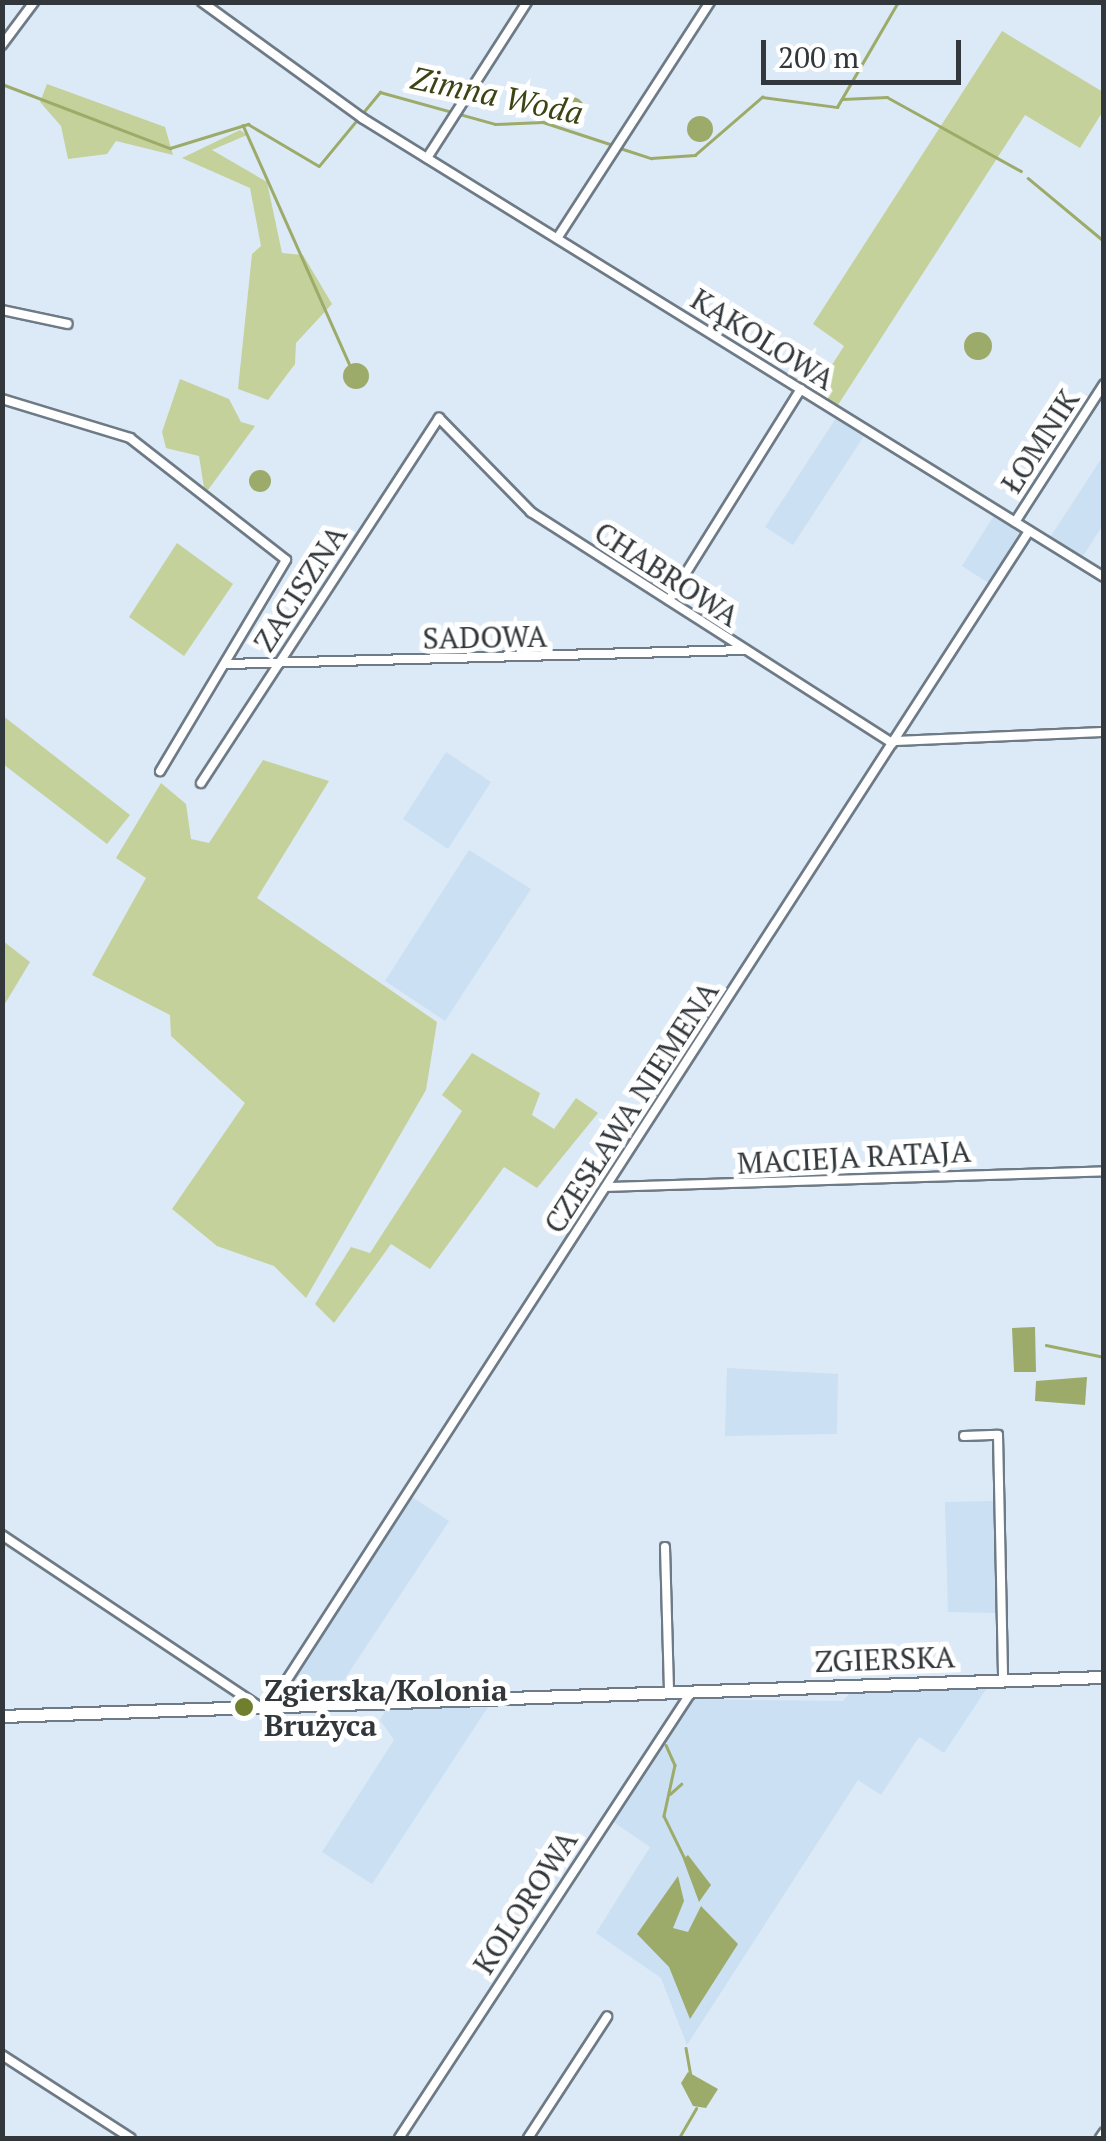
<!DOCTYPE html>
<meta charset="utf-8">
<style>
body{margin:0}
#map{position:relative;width:1106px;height:2141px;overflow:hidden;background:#dceaf7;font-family:"PT Serif",serif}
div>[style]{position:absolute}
.built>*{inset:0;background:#cbe0f2}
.green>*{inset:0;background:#c4d19a}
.water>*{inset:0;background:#9dab6a}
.round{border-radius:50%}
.stream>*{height:2.5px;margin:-1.25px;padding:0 1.25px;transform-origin:1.25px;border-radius:1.25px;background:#9dab6a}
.roads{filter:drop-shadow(2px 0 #6e7b86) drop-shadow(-2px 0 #6e7b86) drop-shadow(0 2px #6e7b86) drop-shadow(0 -2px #6e7b86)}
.street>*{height:8px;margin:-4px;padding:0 4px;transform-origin:4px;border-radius:4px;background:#fff}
.secondary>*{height:11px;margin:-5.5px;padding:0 5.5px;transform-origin:5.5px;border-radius:5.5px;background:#fff}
.dots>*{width:28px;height:28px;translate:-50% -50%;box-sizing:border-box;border:5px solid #fff;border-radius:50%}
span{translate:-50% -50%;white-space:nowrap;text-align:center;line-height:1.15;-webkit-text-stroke:10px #fff;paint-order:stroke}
.street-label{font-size:30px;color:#31373b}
.poi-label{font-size:30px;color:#31373b;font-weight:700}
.left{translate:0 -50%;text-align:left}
.water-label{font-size:32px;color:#3b4412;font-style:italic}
.frame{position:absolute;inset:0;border:5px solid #31373b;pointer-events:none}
.scale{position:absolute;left:761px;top:40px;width:200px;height:45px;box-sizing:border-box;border:5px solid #31373b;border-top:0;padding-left:12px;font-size:30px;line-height:35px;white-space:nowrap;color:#31373b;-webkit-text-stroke:8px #fff;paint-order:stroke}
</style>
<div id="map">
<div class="built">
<i style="clip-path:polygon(836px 418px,864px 436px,793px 545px,765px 527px)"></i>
<i style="clip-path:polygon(1103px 456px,1103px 525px,1081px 559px,1049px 539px)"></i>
<i style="clip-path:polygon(995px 514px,1023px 532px,990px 584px,962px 566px)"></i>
<i style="clip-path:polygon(446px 752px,491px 782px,448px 849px,403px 819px)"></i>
<i style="clip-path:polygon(469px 850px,531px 889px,445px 1021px,385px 981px)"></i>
<i style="clip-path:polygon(727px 1368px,838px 1374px,837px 1434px,725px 1436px)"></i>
<i style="clip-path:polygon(412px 1497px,449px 1521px,344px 1680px,291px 1681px)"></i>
<i style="clip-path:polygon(995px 1501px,997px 1613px,948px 1612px,945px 1502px)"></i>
<i style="clip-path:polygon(987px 1688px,944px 1753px,919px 1737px,881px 1795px,858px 1780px,687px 2045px,661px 1978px,596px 1933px,650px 1847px,612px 1821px,693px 1699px,843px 1701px,849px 1694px)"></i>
<i style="clip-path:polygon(488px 1707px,372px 1884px,322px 1852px,394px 1740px,380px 1720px,387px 1708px)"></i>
</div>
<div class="green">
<i style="clip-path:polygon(1002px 31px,1103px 92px,1103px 111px,1080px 148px,1025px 115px,836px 408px,814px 393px,844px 346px,813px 324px)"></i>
<i style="clip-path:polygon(47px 84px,165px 127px,173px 155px,116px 141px,107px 154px,68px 159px,61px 126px,40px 102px)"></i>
<i style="clip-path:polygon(240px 130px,247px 135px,212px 150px,267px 182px,282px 253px,303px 255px,332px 304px,296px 343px,295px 364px,268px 400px,238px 389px,252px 254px,261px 246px,250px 188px,182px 158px)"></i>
<i style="clip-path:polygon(180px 379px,229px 399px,241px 422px,255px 426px,205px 494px,199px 456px,166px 448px,162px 432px)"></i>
<i style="clip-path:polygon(177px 543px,233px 584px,184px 656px,129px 617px)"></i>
<i style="clip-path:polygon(2px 715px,130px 815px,107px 844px,3px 764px)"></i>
<i style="clip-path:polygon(263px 760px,329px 781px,257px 898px,437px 1022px,426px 1090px,306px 1298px,274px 1266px,217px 1246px,172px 1209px,245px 1103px,171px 1036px,170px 1015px,92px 975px,146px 878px,116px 858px,161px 783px,186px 804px,191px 839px,209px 843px)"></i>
<i style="clip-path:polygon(3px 941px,30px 962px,3px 1007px)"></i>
<i style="clip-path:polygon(472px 1053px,540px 1093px,532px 1115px,554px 1129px,576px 1098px,598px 1113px,537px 1188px,504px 1167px,430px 1269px,391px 1244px,334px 1323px,315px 1304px,351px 1247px,370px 1253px,462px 1111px,442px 1095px)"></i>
</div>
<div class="water">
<i class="round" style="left:560px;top:97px;width:24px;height:24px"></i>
<i class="round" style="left:687px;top:116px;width:26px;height:26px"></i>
<i class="round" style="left:964px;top:332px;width:28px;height:28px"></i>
<i class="round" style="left:343px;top:363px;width:26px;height:26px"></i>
<i class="round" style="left:249px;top:470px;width:22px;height:22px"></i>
<i style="clip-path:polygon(1035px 1327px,1036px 1372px,1014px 1372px,1012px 1328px)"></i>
<i style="clip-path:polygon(1087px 1377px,1085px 1405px,1035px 1401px,1036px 1381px)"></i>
<i style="clip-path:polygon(688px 1855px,711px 1885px,699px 1902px,683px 1859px)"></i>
<i style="clip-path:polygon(678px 1876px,684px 1901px,673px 1928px,688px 1932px,701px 1906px,738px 1944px,690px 2019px,669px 1967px,637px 1934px)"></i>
<i style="clip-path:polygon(688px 2072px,718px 2089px,706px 2108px,693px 2106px,681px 2083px)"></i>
</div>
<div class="stream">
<i style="left:2px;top:84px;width:180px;rotate:20.9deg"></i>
<i style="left:170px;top:148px;width:82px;rotate:-17.1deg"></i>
<i style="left:248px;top:124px;width:82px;rotate:30.6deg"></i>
<i style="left:319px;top:166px;width:96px;rotate:-50.5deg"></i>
<i style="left:380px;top:92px;width:119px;rotate:15.5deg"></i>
<i style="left:495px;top:124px;width:48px;rotate:-2.4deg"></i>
<i style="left:543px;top:122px;width:74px;rotate:18.2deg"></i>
<i style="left:842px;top:99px;width:45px;rotate:-2.5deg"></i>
<i style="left:887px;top:97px;width:153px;rotate:28.9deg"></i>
<i style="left:243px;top:125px;width:263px;rotate:66deg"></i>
<i style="left:620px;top:148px;width:33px;rotate:18deg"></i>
<i style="left:651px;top:158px;width:44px;rotate:-3.9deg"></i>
<i style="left:695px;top:155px;width:89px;rotate:-40.9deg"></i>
<i style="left:762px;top:97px;width:76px;rotate:7.6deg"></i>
<i style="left:837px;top:107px;width:121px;rotate:-59.8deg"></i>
<i style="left:1028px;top:178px;width:99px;rotate:39.7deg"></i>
<i style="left:1046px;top:1345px;width:59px;rotate:11.7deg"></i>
<i style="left:666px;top:1745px;width:22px;rotate:66deg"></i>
<i style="left:675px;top:1765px;width:52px;rotate:102.2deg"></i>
<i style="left:664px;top:1816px;width:46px;rotate:64deg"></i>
<i style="left:670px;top:1794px;width:15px;rotate:-42deg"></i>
<i style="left:686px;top:2048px;width:34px;rotate:80deg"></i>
<i style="left:679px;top:2138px;width:34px;rotate:-60deg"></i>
</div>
<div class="roads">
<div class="street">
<i style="left:202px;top:2px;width:198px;rotate:35.9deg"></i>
<i style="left:362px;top:118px;width:872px;rotate:31.74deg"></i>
<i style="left:2px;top:45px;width:54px;rotate:-53.3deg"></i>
<i style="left:427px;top:158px;width:185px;rotate:-57.3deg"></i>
<i style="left:558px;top:237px;width:280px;rotate:-57.1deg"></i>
<i style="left:2px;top:310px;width:67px;rotate:12deg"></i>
<i style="left:2px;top:399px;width:134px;rotate:16.9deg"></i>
<i style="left:130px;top:438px;width:198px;rotate:38deg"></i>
<i style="left:286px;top:560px;width:246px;rotate:120.8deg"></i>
<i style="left:1015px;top:522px;width:164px;rotate:-57.2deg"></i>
<i style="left:669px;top:600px;width:249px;rotate:-58deg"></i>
<i style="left:227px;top:664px;width:517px;rotate:-1.55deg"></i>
<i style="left:894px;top:741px;width:210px;rotate:-2.5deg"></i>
<i style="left:201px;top:783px;width:436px;rotate:-56.9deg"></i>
<i style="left:439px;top:418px;width:132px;rotate:45.6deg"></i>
<i style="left:531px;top:512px;width:429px;rotate:32.6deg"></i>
<i style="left:607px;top:1187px;width:497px;rotate:-1.8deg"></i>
<i style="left:964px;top:1436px;width:34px;rotate:-2deg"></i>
<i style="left:998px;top:1435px;width:245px;rotate:88.8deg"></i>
<i style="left:2px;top:1535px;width:308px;rotate:33.7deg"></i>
<i style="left:665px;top:1547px;width:144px;rotate:88.4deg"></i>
<i style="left:270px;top:1706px;width:1399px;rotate:-57.14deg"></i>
<i style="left:2px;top:2055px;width:153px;rotate:32.8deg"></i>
<i style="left:399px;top:2138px;width:534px;rotate:-56.76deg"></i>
<i style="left:528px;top:2138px;width:145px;rotate:-56.9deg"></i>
<i style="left:1100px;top:2138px;width:7px;rotate:-56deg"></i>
</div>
<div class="secondary">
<i style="left:2px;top:1716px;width:1103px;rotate:-2.03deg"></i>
</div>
</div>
<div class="dots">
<i style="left:244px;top:1707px;background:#707f2d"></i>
</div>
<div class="street-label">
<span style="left:763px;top:339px;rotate:32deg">KĄKOLOWA</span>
<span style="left:1040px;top:441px;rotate:-57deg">ŁOMNIK</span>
<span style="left:667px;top:574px;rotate:33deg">CHABROWA</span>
<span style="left:300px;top:588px;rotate:-57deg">ZACISZNA</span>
<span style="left:485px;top:637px;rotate:-1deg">SADOWA</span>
<span style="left:631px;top:1107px;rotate:-57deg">CZESŁAWA NIEMENA</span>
<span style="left:854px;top:1157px;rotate:-3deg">MACIEJA RATAJA</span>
<span style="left:885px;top:1659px;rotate:-2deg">ZGIERSKA</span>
<span style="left:525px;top:1902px;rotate:-57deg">KOLOROWA</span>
</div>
<div class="poi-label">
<span class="left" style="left:264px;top:1707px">Zgierska/Kolonia<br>Brużyca</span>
</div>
<div class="water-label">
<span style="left:497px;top:95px;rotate:12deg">Zimna Woda</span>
</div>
<div class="frame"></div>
<div class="scale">200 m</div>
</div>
